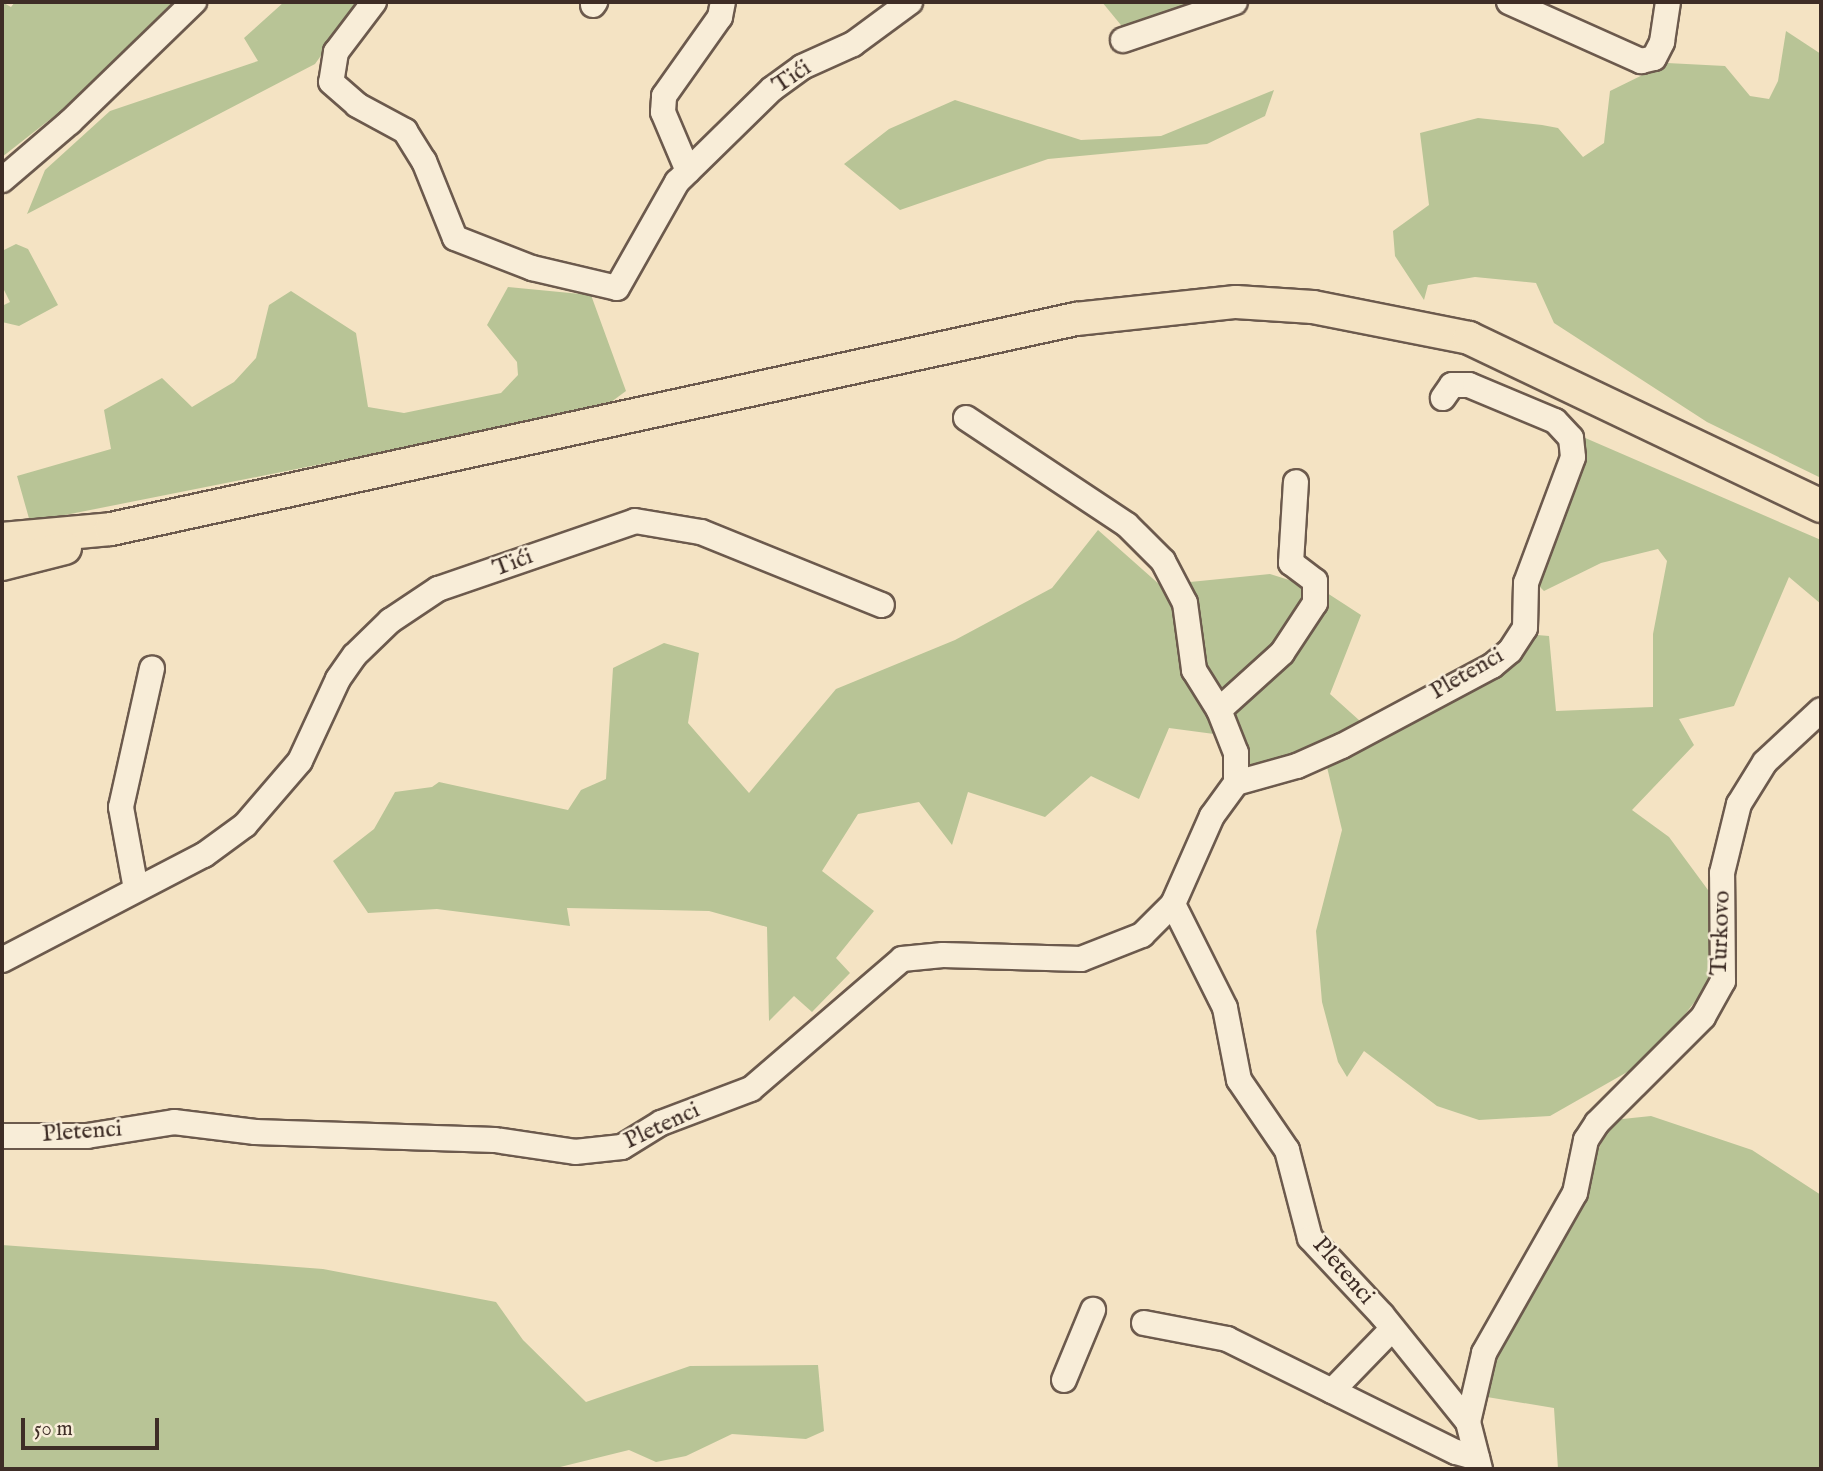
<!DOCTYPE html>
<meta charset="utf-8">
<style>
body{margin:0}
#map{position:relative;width:1823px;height:1471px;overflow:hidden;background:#f4e3c3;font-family:"IM FELL English",serif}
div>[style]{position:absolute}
.green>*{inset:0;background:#b8c496}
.roads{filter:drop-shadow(2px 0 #6c5a4d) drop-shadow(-2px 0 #6c5a4d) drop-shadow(0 2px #6c5a4d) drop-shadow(0 -2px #6c5a4d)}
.minor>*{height:24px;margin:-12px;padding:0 12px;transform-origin:12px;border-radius:12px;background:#f8edd8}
.major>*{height:32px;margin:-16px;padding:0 16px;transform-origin:16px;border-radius:16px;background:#f4e3c3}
span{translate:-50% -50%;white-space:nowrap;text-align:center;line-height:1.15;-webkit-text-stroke:5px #f8edd8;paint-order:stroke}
.street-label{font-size:24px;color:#3e2d26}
.frame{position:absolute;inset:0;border:4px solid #3e2d26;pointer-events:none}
.scale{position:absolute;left:21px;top:1418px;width:138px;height:32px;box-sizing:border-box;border:4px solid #3e2d26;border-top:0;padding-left:9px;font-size:21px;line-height:24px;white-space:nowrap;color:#3e2d26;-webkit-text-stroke:5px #f8edd8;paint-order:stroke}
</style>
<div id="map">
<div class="green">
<i style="clip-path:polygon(2px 2px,11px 7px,15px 2px,173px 2px,62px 110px,2px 157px)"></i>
<i style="clip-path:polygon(284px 2px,359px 2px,315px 64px,27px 214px,45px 170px,110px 111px,258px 61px,244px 38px)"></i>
<i style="clip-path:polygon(1102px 2px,1190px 2px,1125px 30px)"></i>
<i style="clip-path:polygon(1786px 31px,1821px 54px,1821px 478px,1707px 422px,1554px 323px,1536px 283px,1475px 277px,1428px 285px,1424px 300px,1395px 256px,1393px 231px,1429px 205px,1420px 133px,1478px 118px,1542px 125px,1558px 128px,1583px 157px,1604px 143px,1610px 91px,1667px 63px,1725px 66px,1750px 96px,1769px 99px,1778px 81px)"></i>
<i style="clip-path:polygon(1274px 90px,1265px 116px,1207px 144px,1048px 159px,900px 210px,844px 164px,889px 129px,955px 100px,1081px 140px,1161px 136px)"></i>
<i style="clip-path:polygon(16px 244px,28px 249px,58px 305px,19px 326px,2px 322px,2px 306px,10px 302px,2px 286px,2px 251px)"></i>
<i style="clip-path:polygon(508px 287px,591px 295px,626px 391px,603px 408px,30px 522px,17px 476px,111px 449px,104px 410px,162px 378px,192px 407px,234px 382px,256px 358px,269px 305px,291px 291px,356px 333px,368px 407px,404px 413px,501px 393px,518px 375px,517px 362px,487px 325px)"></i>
<i style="clip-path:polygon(1583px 437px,1821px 540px,1821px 604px,1789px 577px,1734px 706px,1679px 719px,1694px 745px,1632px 810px,1669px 837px,1708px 890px,1710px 982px,1669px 1035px,1629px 1071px,1550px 1116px,1479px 1120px,1437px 1106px,1364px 1051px,1347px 1077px,1338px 1062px,1322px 1002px,1316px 931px,1342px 830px,1327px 767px,1311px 754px,1246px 770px,1244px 738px,1169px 728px,1139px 799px,1091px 776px,1045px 817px,968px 792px,952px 845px,919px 802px,858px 814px,822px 871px,874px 911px,836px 958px,850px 973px,812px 1012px,794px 996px,769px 1021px,767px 927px,709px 911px,567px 908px,570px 926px,437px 909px,368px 913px,333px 861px,374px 829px,395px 792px,432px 787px,439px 782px,568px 810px,581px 790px,606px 779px,613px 668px,664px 643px,699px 653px,688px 723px,749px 793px,836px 689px,955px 640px,1052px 588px,1098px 530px,1160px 585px,1270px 574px,1324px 591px,1361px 615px,1330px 694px,1380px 739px,1497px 679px,1537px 635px,1549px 636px,1556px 711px,1653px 707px,1653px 634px,1667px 561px,1658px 549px,1601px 563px,1544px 591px,1535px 582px)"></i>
<i style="clip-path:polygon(1651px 1116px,1752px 1150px,1821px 1195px,1821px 1469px,1558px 1469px,1554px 1408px,1475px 1395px,1613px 1120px)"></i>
<i style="clip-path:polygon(2px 1245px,323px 1269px,496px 1302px,523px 1340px,586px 1402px,690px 1366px,818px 1365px,824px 1431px,806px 1439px,732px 1434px,686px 1456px,656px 1462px,629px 1450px,552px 1469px,2px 1469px)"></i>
</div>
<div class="roads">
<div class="minor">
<i style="left:374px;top:2px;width:63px;rotate:127.2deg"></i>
<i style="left:336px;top:52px;width:30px;rotate:99deg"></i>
<i style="left:331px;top:82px;width:35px;rotate:41deg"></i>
<i style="left:357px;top:105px;width:55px;rotate:28.4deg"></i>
<i style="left:405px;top:131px;width:36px;rotate:58deg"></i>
<i style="left:424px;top:161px;width:83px;rotate:68.1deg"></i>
<i style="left:455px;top:238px;width:83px;rotate:21.3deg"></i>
<i style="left:532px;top:268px;width:87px;rotate:13.2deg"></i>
<i style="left:617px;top:288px;width:122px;rotate:-60.5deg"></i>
<i style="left:677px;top:182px;width:133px;rotate:-44.4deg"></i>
<i style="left:772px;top:89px;width:37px;rotate:-36deg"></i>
<i style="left:802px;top:67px;width:56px;rotate:-24.3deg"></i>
<i style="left:853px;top:44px;width:71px;rotate:-36.4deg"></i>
<i style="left:1509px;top:2px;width:145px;rotate:24.1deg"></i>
<i style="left:1641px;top:61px;width:13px;rotate:-13deg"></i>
<i style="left:1654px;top:58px;width:18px;rotate:-63deg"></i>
<i style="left:1662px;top:42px;width:40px;rotate:-81.5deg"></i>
<i style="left:593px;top:5px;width:4px;rotate:-56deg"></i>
<i style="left:1123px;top:40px;width:118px;rotate:-18.7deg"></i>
<i style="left:688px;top:171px;width:64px;rotate:-113deg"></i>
<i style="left:663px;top:112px;width:16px;rotate:-86deg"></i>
<i style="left:664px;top:96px;width:97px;rotate:-54.7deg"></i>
<i style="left:720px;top:17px;width:15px;rotate:-79deg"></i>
<i style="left:2px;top:180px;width:89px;rotate:-40.5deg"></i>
<i style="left:70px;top:122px;width:173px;rotate:-44.1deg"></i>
<i style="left:966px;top:418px;width:193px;rotate:33.6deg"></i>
<i style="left:1127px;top:525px;width:51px;rotate:45deg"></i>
<i style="left:1163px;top:561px;width:47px;rotate:62.4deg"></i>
<i style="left:1185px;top:603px;width:68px;rotate:82.3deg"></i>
<i style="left:1194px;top:670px;width:47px;rotate:58deg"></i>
<i style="left:1219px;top:710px;width:46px;rotate:68.4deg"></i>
<i style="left:1236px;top:753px;width:30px;rotate:90deg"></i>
<i style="left:1219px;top:710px;width:85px;rotate:-42.1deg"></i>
<i style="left:1282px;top:653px;width:60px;rotate:-56.6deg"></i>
<i style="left:1315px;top:603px;width:22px;rotate:-90deg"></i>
<i style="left:1315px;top:581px;width:30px;rotate:-143deg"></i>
<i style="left:1291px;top:563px;width:81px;rotate:-86.5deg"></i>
<i style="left:136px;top:889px;width:83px;rotate:-100.4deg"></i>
<i style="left:121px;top:807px;width:142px;rotate:-77.4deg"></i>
<i style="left:1173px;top:904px;width:116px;rotate:63.4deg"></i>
<i style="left:1225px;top:1008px;width:73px;rotate:79deg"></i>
<i style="left:1239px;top:1080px;width:85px;rotate:55.6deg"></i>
<i style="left:1287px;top:1150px;width:91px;rotate:75.4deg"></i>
<i style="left:1310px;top:1238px;width:105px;rotate:46.9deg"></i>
<i style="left:1382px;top:1315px;width:137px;rotate:51.2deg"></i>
<i style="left:1468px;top:1422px;width:49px;rotate:75.7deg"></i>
<i style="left:2px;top:960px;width:228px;rotate:-27.5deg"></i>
<i style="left:204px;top:855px;width:51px;rotate:-36.2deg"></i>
<i style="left:245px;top:825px;width:84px;rotate:-49.3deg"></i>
<i style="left:300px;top:761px;width:90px;rotate:-65.1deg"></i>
<i style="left:338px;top:679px;width:29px;rotate:-55deg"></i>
<i style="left:355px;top:655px;width:49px;rotate:-44.2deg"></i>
<i style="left:390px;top:621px;width:58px;rotate:-33.7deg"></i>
<i style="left:438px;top:589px;width:208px;rotate:-19deg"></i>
<i style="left:635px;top:521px;width:67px;rotate:9.5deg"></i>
<i style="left:701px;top:532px;width:195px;rotate:22deg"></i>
<i style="left:2px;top:1136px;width:85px"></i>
<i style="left:87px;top:1136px;width:88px;rotate:-9.1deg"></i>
<i style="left:174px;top:1122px;width:82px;rotate:7deg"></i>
<i style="left:255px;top:1132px;width:240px;rotate:1.9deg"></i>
<i style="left:495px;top:1140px;width:81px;rotate:8.5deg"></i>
<i style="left:575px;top:1152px;width:47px;rotate:-6.1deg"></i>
<i style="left:622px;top:1147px;width:46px;rotate:-31.6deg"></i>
<i style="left:661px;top:1123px;width:96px;rotate:-20.7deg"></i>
<i style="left:751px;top:1089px;width:199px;rotate:-40.7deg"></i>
<i style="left:902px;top:959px;width:41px;rotate:-5.6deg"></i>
<i style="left:943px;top:955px;width:138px;rotate:1.7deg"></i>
<i style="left:1081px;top:959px;width:66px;rotate:-21.5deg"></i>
<i style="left:1142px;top:935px;width:44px;rotate:-45deg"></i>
<i style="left:1173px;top:904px;width:96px;rotate:-66.1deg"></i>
<i style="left:1212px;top:816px;width:41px;rotate:-54deg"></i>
<i style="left:1236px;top:783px;width:63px;rotate:-15.6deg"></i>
<i style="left:1297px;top:766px;width:49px;rotate:-24deg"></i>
<i style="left:1342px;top:746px;width:170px;rotate:-28.1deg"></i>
<i style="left:1492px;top:666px;width:23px;rotate:-40deg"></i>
<i style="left:1510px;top:651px;width:27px;rotate:-57deg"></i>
<i style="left:1525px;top:628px;width:45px;rotate:-88.7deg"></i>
<i style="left:1526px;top:583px;width:134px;rotate:-69.5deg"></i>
<i style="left:1573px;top:457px;width:19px;rotate:-96deg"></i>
<i style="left:1571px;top:438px;width:23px;rotate:-133deg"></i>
<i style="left:1555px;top:421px;width:93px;rotate:-157.3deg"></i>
<i style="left:1469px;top:385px;width:17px;rotate:180deg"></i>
<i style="left:1452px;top:385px;width:16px;rotate:125deg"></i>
<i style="left:1144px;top:1323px;width:85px;rotate:10.9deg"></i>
<i style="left:1227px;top:1339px;width:255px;rotate:26.3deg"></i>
<i style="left:1456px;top:1452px;width:22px;rotate:16deg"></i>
<i style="left:1064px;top:1380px;width:76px;rotate:-67.5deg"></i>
<i style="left:1332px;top:1391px;width:86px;rotate:-45.9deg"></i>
<i style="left:1468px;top:1422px;width:71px;rotate:-76.9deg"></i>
<i style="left:1484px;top:1353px;width:184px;rotate:-60.4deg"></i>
<i style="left:1575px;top:1193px;width:54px;rotate:-78.3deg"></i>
<i style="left:1586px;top:1140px;width:20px;rotate:-57deg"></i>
<i style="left:1597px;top:1123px;width:150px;rotate:-45deg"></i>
<i style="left:1703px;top:1017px;width:41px;rotate:-60.9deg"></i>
<i style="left:1723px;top:981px;width:108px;rotate:-90.5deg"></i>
<i style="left:1722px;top:873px;width:71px;rotate:-76.2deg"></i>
<i style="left:1739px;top:804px;width:49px;rotate:-58.2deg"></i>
<i style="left:1765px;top:762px;width:76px;rotate:-42.9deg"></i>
</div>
<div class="major">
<i style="left:2px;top:539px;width:109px;rotate:-5.2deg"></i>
<i style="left:111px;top:529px;width:988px;rotate:-12.28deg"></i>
<i style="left:1076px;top:319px;width:161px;rotate:-6.1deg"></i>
<i style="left:1236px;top:302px;width:77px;rotate:3.7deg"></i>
<i style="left:1313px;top:307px;width:159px;rotate:11.2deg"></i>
<i style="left:1469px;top:338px;width:390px;rotate:25.5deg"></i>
<i style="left:2px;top:564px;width:65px;rotate:-14.3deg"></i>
</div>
</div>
<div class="street-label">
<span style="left:792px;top:77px;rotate:-34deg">Tići</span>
<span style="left:513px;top:563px;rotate:-21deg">Tići</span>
<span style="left:1467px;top:674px;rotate:-30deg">Pletenci</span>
<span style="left:1721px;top:933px;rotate:-88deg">Turkovo</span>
<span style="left:662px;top:1126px;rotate:-25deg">Pletenci</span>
<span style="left:82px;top:1132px;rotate:-4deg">Pletenci</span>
<span style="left:1343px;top:1271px;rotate:49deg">Pletenci</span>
</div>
<div class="frame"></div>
<div class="scale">50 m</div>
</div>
